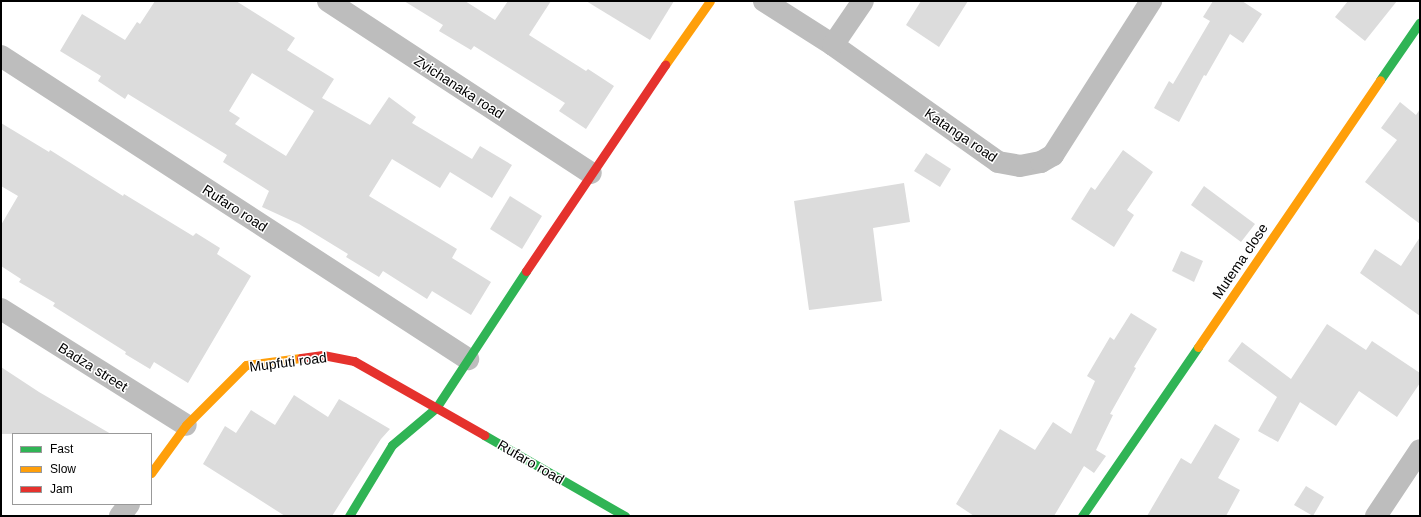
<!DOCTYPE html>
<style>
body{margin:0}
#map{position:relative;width:1421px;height:517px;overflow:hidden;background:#fff;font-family:Arial,sans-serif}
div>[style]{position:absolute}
.building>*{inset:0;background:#dcdcdc}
.street>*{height:22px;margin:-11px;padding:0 11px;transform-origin:11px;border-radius:11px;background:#bdbdbd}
.fast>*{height:9px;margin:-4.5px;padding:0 4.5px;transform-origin:4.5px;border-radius:4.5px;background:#30b455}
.slow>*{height:9px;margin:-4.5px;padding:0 4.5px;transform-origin:4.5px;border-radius:4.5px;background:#ff9f0a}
.jam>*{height:9px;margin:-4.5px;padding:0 4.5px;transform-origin:4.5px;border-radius:4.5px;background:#e5322d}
span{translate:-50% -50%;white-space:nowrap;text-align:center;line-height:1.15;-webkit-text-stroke:3px #fff;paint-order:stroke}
.street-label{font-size:14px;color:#000}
.frame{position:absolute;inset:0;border:2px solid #000;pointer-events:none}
.legend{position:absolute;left:12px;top:433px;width:140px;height:72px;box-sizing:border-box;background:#fff;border:1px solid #999;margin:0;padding:5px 7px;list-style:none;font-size:12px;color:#000}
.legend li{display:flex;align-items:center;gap:8px;height:20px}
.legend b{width:20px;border:1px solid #999}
</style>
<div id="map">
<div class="building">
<i style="clip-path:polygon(evenodd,155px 1px,236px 1px,295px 38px,287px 50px,334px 79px,322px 98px,370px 125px,389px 97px,416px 117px,412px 123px,472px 159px,480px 146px,512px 165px,492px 198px,450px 172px,440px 188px,392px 159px,369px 196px,457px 249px,452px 258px,491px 282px,471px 315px,432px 291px,427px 299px,383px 271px,379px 277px,346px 257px,348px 254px,299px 224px,262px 207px,269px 191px,223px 162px,227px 155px,128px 94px,125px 99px,98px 81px,101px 76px,60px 51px,82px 14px,125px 40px,137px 22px,140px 24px,155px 1px,252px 73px,314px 111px,286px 156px,235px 124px,240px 118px,229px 111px,252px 73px)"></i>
<i style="clip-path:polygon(404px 1px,465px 1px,495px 20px,508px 1px,551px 1px,529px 35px,586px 71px,588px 69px,614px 86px,586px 129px,559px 111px,565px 103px,474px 46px,471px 50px,439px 31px,443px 25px)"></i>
<i style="clip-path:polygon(586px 1px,674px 1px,650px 40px)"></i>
<i style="clip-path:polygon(921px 1px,968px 1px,939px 47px,906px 25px)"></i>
<i style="clip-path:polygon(1213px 1px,1242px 1px,1262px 14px,1243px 43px,1230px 34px,1206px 76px,1204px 75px,1179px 122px,1154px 108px,1169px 81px,1173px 84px,1210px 21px,1203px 17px)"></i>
<i style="clip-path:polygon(1348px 1px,1397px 1px,1365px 41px,1335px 17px)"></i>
<i style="clip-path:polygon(1400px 102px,1416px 115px,1420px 109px,1420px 224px,1365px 182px,1397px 140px,1381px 128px)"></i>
<i style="clip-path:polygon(1px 123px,49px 152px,50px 150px,123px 196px,124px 194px,193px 236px,196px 233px,220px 248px,217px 254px,251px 276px,188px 383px,154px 362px,150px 369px,125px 354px,126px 352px,53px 306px,55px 303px,19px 282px,21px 279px,1px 266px,1px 225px,18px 196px,1px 186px)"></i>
<i style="clip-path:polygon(1123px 150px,1153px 172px,1127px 210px,1134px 215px,1114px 247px,1071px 219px,1091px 187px,1095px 190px)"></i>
<i style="clip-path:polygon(926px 153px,951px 169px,940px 187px,914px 171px)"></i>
<i style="clip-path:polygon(904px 183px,910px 222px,873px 228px,882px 301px,809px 310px,794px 201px)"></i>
<i style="clip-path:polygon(1204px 186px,1255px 224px,1241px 242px,1191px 205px)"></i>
<i style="clip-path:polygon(510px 196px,542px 216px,522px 249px,490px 229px)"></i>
<i style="clip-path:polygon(1420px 237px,1420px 316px,1360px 273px,1375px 249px,1401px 266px)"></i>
<i style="clip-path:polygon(1181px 251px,1203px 261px,1194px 282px,1172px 271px)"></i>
<i style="clip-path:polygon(1131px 313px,1157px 329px,1134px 367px,1136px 368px,1110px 414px,1113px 415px,1096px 450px,1106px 456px,1094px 473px,1084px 466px,1054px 516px,974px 516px,956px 504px,1000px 429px,1035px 450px,1053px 422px,1071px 434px,1095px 381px,1087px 376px,1110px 337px,1114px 340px)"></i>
<i style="clip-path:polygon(1327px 324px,1366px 350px,1372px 341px,1420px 373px,1420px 383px,1397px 417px,1359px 391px,1336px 426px,1300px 402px,1278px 442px,1258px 431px,1277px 397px,1228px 361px,1242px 342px,1291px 379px)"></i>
<i style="clip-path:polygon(1px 367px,39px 392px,111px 434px,1px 434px)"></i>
<i style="clip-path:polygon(294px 395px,328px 417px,339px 399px,390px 429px,381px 439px,332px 516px,285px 516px,203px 464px,225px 426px,236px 433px,251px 410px,275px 425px)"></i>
<i style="clip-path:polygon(1215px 424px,1240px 439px,1218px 478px,1240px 490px,1226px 516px,1147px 516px,1181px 458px,1191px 464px)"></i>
<i style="clip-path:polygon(1306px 486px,1324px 497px,1313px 516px,1294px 505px)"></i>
</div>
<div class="street">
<i style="left:328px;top:1px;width:314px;rotate:33.2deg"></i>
<i style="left:764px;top:1px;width:82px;rotate:32.5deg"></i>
<i style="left:833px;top:45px;width:202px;rotate:35.3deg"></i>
<i style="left:998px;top:162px;width:22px;rotate:10deg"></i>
<i style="left:1020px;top:166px;width:21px;rotate:-11deg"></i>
<i style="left:1041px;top:162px;width:14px;rotate:-30deg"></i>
<i style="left:1053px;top:155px;width:183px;rotate:-57.5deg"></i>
<i style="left:833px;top:45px;width:53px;rotate:-55.7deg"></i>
<i style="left:1px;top:56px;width:557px;rotate:32.98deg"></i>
<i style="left:1px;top:309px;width:218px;rotate:32.1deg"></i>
<i style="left:120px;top:516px;width:15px;rotate:-53deg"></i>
<i style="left:1376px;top:516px;width:79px;rotate:-56.3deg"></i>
</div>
<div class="fast">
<i style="left:1380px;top:80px;width:70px;rotate:-55.4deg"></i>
<i style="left:484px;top:435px;width:163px;rotate:29.9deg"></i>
<i style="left:349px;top:516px;width:83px;rotate:-58.8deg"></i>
<i style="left:392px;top:445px;width:57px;rotate:-40.1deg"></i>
<i style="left:436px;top:408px;width:164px;rotate:-56.7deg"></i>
<i style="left:1082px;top:516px;width:205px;rotate:-55.5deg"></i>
</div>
<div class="slow">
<i style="left:665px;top:65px;width:78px;rotate:-54.9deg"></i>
<i style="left:1198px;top:347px;width:323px;rotate:-55.7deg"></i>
<i style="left:151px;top:473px;width:59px;rotate:-53.9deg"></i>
<i style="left:186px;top:425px;width:85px;rotate:-45deg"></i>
<i style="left:246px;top:365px;width:55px;rotate:-7.3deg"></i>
</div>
<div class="jam">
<i style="left:526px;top:271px;width:249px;rotate:-56deg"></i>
<i style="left:301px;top:358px;width:22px;rotate:-8deg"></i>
<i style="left:323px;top:355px;width:32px;rotate:11deg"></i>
<i style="left:354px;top:361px;width:150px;rotate:29.6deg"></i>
</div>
<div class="street-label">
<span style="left:459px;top:87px;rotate:33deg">Zvichanaka road</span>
<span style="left:961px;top:135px;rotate:34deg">Katanga road</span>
<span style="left:235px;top:208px;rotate:33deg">Rufaro road</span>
<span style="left:1240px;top:261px;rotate:-56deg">Mutema close</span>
<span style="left:288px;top:362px;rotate:-7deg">Mupfuti road</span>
<span style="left:93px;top:367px;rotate:32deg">Badza street</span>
<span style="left:531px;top:462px;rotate:30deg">Rufaro road</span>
</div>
<div class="frame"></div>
<ul class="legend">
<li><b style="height:5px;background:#30b455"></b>Fast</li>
<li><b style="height:5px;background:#ff9f0a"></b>Slow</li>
<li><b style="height:5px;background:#e5322d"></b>Jam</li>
</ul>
</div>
